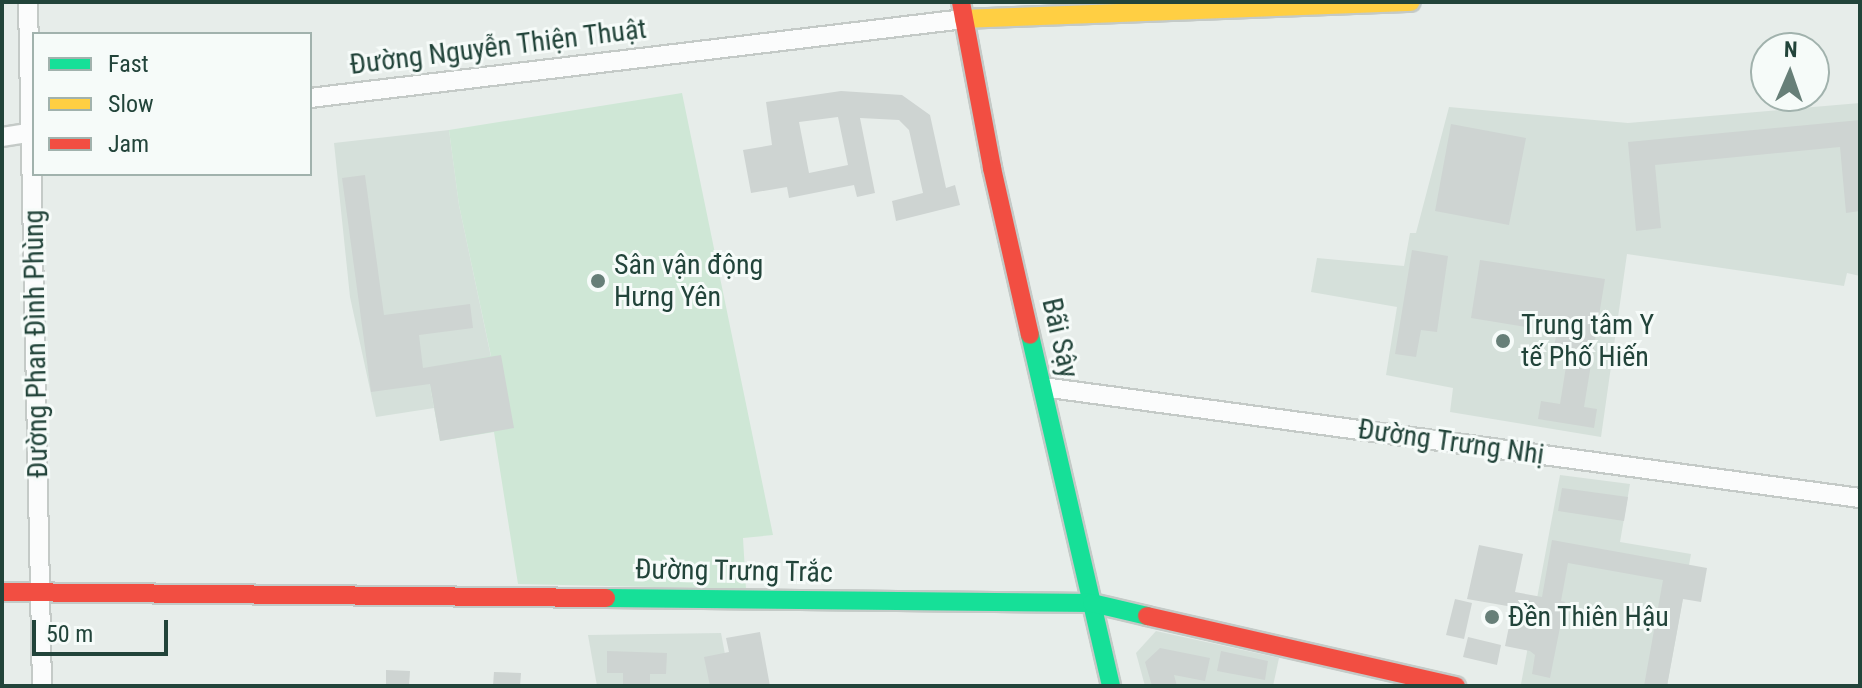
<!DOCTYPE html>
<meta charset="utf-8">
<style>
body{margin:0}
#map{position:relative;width:1862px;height:688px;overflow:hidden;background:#e7edea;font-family:"Roboto Condensed",sans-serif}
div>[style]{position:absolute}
.built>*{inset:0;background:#d5e0da}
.green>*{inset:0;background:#cfe7d6}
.building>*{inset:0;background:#ced4d2}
.roads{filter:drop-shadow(2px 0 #c4cac7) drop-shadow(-2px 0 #c4cac7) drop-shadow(0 2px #c4cac7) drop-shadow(0 -2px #c4cac7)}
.street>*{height:18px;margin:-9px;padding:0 9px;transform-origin:9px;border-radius:9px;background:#fbfcfc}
.fast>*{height:18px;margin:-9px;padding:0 9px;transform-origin:9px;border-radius:9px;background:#16e098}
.slow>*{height:18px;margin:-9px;padding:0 9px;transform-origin:9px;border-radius:9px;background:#ffcf43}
.jam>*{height:18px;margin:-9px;padding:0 9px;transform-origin:9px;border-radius:9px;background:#f24e42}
.dots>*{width:22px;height:22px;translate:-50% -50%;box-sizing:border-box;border:4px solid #f6fbf9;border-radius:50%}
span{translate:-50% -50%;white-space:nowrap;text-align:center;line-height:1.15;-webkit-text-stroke:6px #f6fbf9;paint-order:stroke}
.street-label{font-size:28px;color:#22443a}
.poi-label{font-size:28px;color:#22443a}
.left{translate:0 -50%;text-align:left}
.frame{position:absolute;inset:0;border:4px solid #22443a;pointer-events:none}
.legend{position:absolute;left:32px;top:32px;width:280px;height:144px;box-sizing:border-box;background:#f6fbf9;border:2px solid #a1b2ad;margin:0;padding:10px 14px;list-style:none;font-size:24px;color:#22443a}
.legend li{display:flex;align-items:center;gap:16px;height:40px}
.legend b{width:40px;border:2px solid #a1b2ad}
.north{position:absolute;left:1750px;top:32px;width:80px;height:80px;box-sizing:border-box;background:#f6fbf9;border:2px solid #a1b2ad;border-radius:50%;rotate:2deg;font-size:22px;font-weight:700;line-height:32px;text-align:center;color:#22443a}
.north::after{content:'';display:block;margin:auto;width:28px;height:36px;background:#677f78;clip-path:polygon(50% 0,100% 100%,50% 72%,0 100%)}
.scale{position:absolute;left:32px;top:620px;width:136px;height:36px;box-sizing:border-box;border:4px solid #22443a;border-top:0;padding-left:10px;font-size:24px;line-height:28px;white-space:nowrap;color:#22443a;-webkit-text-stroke:6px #f6fbf9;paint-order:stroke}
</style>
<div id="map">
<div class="built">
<i style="clip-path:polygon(1860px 103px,1860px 276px,1847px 273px,1844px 286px,1627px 254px,1601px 437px,1450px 412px,1453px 388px,1386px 375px,1397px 307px,1311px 292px,1317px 258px,1404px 266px,1410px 233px,1416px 233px,1449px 107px,1628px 123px)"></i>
<i style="clip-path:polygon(449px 130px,459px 205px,491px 357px,427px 368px,434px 408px,376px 417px,350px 297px,334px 143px)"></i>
<i style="clip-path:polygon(1560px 475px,1630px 484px,1620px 542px,1691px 554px,1667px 686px,1521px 684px)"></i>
<i style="clip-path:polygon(1156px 631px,1279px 658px,1273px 686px,1145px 686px,1136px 653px)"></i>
<i style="clip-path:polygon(721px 633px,731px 686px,597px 686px,588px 635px)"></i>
</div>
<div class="green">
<i style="clip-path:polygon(682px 93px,773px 535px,743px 538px,746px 589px,518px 584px,494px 432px,440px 441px,427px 368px,491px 356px,459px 205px,449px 130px)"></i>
</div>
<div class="building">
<i style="clip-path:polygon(evenodd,841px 91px,902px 95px,930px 115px,946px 188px,955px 185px,960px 205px,896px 221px,892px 201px,923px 193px,909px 130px,899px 120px,860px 118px,875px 193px,857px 197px,854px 185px,789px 198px,787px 187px,751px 193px,743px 150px,772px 145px,766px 102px,841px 91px,838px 117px,848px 165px,809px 173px,799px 122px,838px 117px)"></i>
<i style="clip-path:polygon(1860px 120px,1860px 211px,1846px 213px,1840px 147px,1655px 165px,1661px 228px,1636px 231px,1628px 142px)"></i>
<i style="clip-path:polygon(1451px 124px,1526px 138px,1509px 225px,1435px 211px)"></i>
<i style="clip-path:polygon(365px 175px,384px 315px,470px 304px,473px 328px,419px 335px,423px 368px,501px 355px,514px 428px,440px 441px,430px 384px,371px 392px,342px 178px)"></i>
<i style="clip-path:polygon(1412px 250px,1448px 256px,1437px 332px,1421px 330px,1416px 357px,1395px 354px)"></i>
<i style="clip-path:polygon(1480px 260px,1605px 279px,1584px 407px,1597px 409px,1594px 428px,1538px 419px,1541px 401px,1560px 404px,1568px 354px,1553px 351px,1557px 332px,1471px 318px)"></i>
<i style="clip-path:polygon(1562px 488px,1628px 497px,1624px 521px,1558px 511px)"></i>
<i style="clip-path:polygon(1552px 540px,1707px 568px,1701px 602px,1683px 599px,1667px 686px,1644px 686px,1663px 580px,1568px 563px,1561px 601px,1565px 602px,1550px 678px,1532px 674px,1535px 655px,1530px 651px,1505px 646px,1513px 607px,1467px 599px,1479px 545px,1523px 554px,1515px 592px,1542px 597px)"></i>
<i style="clip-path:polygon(1455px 599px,1472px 603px,1464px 639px,1446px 635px)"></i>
<i style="clip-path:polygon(760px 632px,770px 686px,710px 686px,704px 657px,729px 652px,726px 638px)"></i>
<i style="clip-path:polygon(1468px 637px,1501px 645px,1497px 665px,1463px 657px)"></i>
<i style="clip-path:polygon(1160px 648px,1210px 658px,1205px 681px,1174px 675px,1177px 686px,1152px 686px,1145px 662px)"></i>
<i style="clip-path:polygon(607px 651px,667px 653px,666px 674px,650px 674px,650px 686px,623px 686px,623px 673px,607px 673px)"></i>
<i style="clip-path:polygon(1221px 651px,1268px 661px,1265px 680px,1217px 671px)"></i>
<i style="clip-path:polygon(386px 670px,410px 671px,409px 686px,386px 686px)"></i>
<i style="clip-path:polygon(494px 672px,521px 673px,520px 686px,493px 686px)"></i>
</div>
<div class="roads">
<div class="street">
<i style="left:28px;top:2px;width:684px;rotate:88.83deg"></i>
<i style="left:310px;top:98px;width:659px;rotate:-6.89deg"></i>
<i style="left:2px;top:137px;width:32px;rotate:-9deg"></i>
<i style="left:1043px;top:387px;width:825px;rotate:7.74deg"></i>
</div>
<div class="fast">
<i style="left:1030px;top:335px;width:360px;rotate:77deg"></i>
<i style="left:606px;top:598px;width:486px;rotate:0.6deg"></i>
<i style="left:1092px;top:603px;width:57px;rotate:13.3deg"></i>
</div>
<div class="slow">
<i style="left:964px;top:19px;width:447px;rotate:-2.2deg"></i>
</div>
<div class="jam">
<i style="left:961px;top:2px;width:169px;rotate:79.4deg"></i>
<i style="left:992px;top:168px;width:171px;rotate:77.2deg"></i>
<i style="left:2px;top:592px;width:604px;rotate:0.57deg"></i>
<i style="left:1147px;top:616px;width:317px;rotate:12.8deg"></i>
</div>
</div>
<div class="dots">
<i style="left:598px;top:281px;background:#677f78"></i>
<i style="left:1503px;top:341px;background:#677f78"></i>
<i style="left:1492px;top:617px;background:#677f78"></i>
</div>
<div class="street-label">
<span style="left:498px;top:47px;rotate:-7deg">Đường Nguyễn Thiện Thuật</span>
<span style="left:1060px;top:338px;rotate:77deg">Bãi Sậy</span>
<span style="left:36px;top:344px;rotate:-91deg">Đường Phan Đình Phùng</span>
<span style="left:1451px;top:442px;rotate:8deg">Đường Trưng Nhị</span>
<span style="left:734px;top:571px;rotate:1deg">Đường Trưng Trắc</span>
</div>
<div class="poi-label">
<span class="left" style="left:614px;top:281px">Sân vận động<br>Hưng Yên</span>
<span class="left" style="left:1521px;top:341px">Trung tâm Y<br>tế Phố Hiến</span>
<span class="left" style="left:1508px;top:617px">Đền Thiên Hậu</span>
</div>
<div class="frame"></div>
<ul class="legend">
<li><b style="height:10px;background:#16e098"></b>Fast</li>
<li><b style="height:10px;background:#ffcf43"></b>Slow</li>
<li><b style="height:10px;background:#f24e42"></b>Jam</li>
</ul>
<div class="north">N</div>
<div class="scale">50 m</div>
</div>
